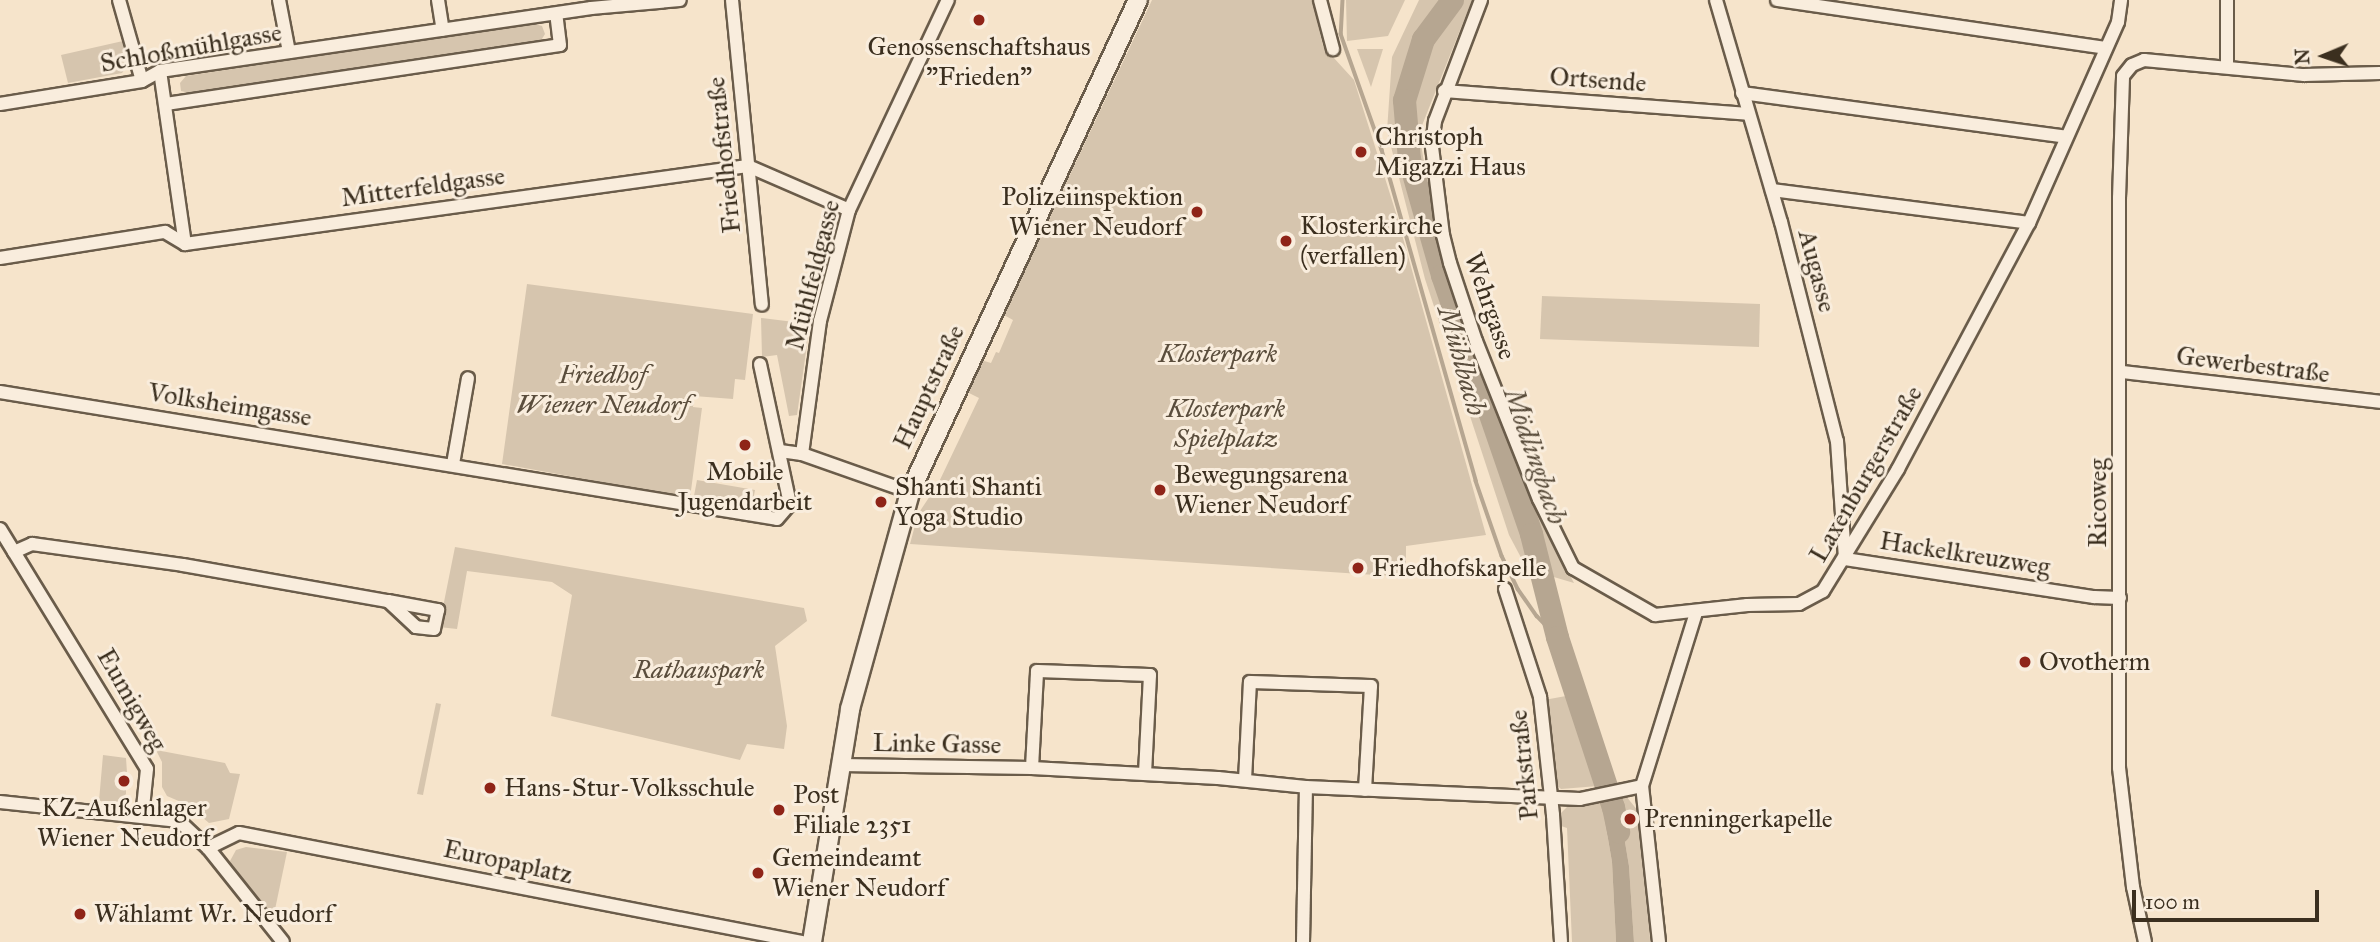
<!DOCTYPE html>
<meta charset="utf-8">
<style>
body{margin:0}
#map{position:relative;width:2380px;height:942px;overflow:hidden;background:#f6e4cb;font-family:"IM FELL Great Primer",serif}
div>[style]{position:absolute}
.green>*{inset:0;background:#d6c5ae}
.water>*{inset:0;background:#b6a691}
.stream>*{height:3.5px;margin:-1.75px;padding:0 1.75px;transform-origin:1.75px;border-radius:1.75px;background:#b6a691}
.river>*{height:23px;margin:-11.5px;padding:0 11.5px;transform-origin:11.5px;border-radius:11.5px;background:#b6a691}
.roads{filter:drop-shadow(2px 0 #6a5c4a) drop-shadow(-2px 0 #6a5c4a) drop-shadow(0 2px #6a5c4a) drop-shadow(0 -2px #6a5c4a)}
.street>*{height:12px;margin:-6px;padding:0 6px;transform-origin:6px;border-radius:6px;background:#f9eddd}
.secondary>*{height:18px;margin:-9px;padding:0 9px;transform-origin:9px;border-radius:9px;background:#f9eddd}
.dots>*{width:19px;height:19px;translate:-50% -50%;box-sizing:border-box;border:4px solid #f9eddd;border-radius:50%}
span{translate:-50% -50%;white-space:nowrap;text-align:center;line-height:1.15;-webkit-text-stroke:6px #f9eddd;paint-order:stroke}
.poi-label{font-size:26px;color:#3b2f1f}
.left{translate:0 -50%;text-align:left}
.right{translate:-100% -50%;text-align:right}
.street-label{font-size:26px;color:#3b2f1f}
.park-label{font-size:26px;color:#5a4d3c;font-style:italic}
.water-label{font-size:28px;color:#5a4d3c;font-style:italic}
.north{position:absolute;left:2289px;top:21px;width:70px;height:70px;-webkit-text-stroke:5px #f9eddd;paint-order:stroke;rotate:268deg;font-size:19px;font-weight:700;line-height:28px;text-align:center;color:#3b2f1f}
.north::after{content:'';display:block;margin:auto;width:24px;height:32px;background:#3b2f1f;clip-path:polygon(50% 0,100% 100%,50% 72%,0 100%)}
.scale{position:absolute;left:2132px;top:890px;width:187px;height:32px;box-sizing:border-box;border:4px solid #3b2f1f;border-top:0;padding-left:9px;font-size:21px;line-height:24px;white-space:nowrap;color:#3b2f1f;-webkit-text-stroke:5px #f9eddd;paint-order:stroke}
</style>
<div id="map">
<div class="green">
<i style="clip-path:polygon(1152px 0,1312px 0,1323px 46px,1354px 80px,1396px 213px,1486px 535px,1406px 546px,1406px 577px,910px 544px,918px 514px,938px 484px,979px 398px,967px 392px,981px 360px,991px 363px,996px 352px,999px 353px,1013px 320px,1004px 315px)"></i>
<i style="clip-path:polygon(1346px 0,1405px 0,1388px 36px,1347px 41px)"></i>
<i style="clip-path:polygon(1419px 0,1472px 0,1419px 133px,1438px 243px,1432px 251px,1467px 368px,1482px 376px,1542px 521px,1574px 583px,1527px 569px,1509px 535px,1425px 279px,1387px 131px,1392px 57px)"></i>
<i style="clip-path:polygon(535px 24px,542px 26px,545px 34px,540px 42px,189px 93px,181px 91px,180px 83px,186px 76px)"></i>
<i style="clip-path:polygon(123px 41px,130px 62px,122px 73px,68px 83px,61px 55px)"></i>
<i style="clip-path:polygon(1357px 49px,1383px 49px,1371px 87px)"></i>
<i style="clip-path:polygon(527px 284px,753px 314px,745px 380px,735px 379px,733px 399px,694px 396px,693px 407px,702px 408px,690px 498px,502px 464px)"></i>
<i style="clip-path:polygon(1542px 296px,1760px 304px,1759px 347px,1540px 339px)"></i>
<i style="clip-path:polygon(761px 318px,810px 324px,797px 415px,789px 416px,777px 355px,762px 357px)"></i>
<i style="clip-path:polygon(697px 480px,755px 490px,752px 506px,694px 496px)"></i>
<i style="clip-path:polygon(455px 547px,804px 608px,807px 621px,775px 646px,787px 726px,784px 749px,747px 744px,740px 760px,551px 716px,572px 595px,552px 582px,467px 571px,457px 629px,439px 627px)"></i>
<i style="clip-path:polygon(1566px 696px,1598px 786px,1561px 789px,1553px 782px,1544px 700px)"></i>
<i style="clip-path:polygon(436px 703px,441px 704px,423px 795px,417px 794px)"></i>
<i style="clip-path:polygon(156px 750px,225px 763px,230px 773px,240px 774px,229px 819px,209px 823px,188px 805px,167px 796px,162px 787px,162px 762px)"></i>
<i style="clip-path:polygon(103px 755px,126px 758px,127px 773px,119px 773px,118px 786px,126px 787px,126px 794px,118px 802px,99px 801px)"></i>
<i style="clip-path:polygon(1626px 796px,1638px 811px,1649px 901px,1650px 942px,1634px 942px,1629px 866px,1618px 800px)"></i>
<i style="clip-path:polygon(1595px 803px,1602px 804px,1612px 862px,1616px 942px,1572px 942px,1567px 828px,1561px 826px,1560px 814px,1568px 806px)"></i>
<i style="clip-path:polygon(246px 847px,287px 852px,273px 919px,232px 867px,230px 861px,236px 850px)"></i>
</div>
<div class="water">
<i style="clip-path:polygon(1618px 800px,1629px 866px,1634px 942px,1616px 942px,1612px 862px,1602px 804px)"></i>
</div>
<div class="stream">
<i style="left:1343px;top:0;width:34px;rotate:93deg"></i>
<i style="left:1341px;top:34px;width:123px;rotate:70.5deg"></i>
<i style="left:1382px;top:150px;width:344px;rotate:74.1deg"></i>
<i style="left:1476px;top:481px;width:79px;rotate:70.9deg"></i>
<i style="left:1502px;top:556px;width:37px;rotate:64deg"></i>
<i style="left:1518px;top:589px;width:33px;rotate:55deg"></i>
<i style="left:1537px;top:616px;width:29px;rotate:46deg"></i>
</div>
<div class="river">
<i style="left:1452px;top:0;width:49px;rotate:126.6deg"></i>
<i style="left:1423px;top:39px;width:64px;rotate:107.3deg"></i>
<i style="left:1404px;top:100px;width:59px;rotate:85.2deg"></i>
<i style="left:1409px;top:159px;width:121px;rotate:74.1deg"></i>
<i style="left:1442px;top:275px;width:274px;rotate:71deg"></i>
<i style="left:1531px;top:534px;width:106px;rotate:75.8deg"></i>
<i style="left:1557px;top:637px;width:179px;rotate:71.8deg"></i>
<i style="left:1613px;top:807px;width:25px;rotate:78deg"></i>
</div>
<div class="roads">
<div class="street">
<i style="left:119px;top:0;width:84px;rotate:74.1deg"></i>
<i style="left:279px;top:0;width:53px;rotate:79.1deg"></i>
<i style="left:438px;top:0;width:30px;rotate:81deg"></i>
<i style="left:732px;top:0;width:306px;rotate:84.4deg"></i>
<i style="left:1320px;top:0;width:51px;rotate:75.1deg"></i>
<i style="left:1481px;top:0;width:129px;rotate:110.8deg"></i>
<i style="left:1435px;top:121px;width:26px;rotate:97deg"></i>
<i style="left:1432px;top:147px;width:89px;rotate:82.9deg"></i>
<i style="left:1443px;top:235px;width:29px;rotate:76deg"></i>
<i style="left:1450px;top:263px;width:82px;rotate:71.6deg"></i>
<i style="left:1476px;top:341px;width:170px;rotate:68.3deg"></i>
<i style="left:1539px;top:499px;width:77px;rotate:63.8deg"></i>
<i style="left:1573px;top:568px;width:95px;rotate:29.8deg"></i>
<i style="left:1655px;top:615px;width:93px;rotate:-6.2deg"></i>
<i style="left:1747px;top:605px;width:52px;rotate:-1.1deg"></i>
<i style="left:1799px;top:604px;width:27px;rotate:-28deg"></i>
<i style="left:1823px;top:591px;width:143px;rotate:-58.4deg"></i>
<i style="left:1898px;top:469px;width:279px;rotate:-62deg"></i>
<i style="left:2029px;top:223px;width:220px;rotate:-66.1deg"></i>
<i style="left:2118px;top:22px;width:22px;rotate:-82deg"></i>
<i style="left:1716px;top:0;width:231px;rotate:73.7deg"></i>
<i style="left:1781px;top:222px;width:226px;rotate:75.7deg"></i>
<i style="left:1837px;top:441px;width:118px;rotate:86.1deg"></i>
<i style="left:1845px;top:559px;width:252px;rotate:8.7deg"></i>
<i style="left:2094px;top:597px;width:26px;rotate:2deg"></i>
<i style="left:1777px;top:0;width:331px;rotate:8.3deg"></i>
<i style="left:2227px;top:66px;width:66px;rotate:-90deg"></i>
<i style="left:160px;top:71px;width:175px;rotate:81.8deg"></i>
<i style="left:1444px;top:91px;width:305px;rotate:4.3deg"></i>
<i style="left:1742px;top:93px;width:327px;rotate:7.7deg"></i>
<i style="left:0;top:104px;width:144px;rotate:-9.2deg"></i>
<i style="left:142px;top:81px;width:21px;rotate:-29deg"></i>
<i style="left:160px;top:71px;width:436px;rotate:-8.3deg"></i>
<i style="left:591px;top:8px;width:89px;rotate:-5.1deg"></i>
<i style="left:166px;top:104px;width:398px;rotate:-8.5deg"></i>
<i style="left:560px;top:45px;width:31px;rotate:-97deg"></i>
<i style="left:1772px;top:190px;width:259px;rotate:7.3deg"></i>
<i style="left:0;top:258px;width:167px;rotate:-9deg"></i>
<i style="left:165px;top:232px;width:23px;rotate:31deg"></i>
<i style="left:185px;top:244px;width:568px;rotate:-7.89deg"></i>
<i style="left:748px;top:166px;width:110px;rotate:23.5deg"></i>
<i style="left:2122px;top:372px;width:260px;rotate:6.6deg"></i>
<i style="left:0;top:392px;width:787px;rotate:9.28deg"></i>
<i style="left:777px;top:519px;width:20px;rotate:-49deg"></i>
<i style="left:790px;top:504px;width:143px;rotate:-102.1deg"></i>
<i style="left:780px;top:451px;width:22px;rotate:8deg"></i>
<i style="left:802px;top:454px;width:114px;rotate:19.4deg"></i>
<i style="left:802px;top:454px;width:134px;rotate:-82.3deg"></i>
<i style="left:820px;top:321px;width:115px;rotate:-75.4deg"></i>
<i style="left:849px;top:210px;width:232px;rotate:-64.8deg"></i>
<i style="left:453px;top:464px;width:87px;rotate:-80.1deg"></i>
<i style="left:0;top:529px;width:281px;rotate:58.5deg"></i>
<i style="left:147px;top:769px;width:48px;rotate:95.9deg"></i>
<i style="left:14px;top:552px;width:20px;rotate:-24deg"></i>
<i style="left:32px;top:544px;width:152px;rotate:7.9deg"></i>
<i style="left:183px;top:565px;width:208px;rotate:10deg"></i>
<i style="left:388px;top:601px;width:51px;rotate:10.2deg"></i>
<i style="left:438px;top:610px;width:19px;rotate:102deg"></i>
<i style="left:434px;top:629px;width:18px;rotate:-174deg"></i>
<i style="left:416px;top:627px;width:38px;rotate:-137deg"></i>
<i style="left:1505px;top:589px;width:114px;rotate:72deg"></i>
<i style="left:1540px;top:697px;width:119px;rotate:83.7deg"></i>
<i style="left:1553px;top:815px;width:127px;rotate:86.4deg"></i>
<i style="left:841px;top:765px;width:191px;rotate:0.9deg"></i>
<i style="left:1032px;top:768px;width:186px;rotate:3.1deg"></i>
<i style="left:1218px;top:778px;width:88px;rotate:5.8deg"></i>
<i style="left:1306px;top:787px;width:274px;rotate:2.5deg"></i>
<i style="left:1580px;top:799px;width:63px;rotate:-11.8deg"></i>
<i style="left:1032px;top:768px;width:97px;rotate:-87deg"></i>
<i style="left:1037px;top:671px;width:113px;rotate:2deg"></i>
<i style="left:1150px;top:675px;width:98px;rotate:92.9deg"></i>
<i style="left:1245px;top:780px;width:98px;rotate:-87.1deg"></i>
<i style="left:1250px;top:682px;width:121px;rotate:1.9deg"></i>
<i style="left:1371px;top:686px;width:104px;rotate:93.3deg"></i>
<i style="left:0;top:802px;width:180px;rotate:6.1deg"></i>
<i style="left:179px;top:821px;width:40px;rotate:43deg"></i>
<i style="left:208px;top:848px;width:120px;rotate:51.4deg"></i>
<i style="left:208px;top:848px;width:34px;rotate:-26deg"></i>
<i style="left:239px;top:833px;width:573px;rotate:10.96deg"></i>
<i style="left:1303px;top:942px;width:155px;rotate:-88.9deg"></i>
<i style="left:1659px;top:942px;width:157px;rotate:-96.2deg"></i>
<i style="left:1642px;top:786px;width:181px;rotate:-72.7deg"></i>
<i style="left:2145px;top:942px;width:56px;rotate:-102.3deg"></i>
<i style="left:2133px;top:887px;width:120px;rotate:-96.7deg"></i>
<i style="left:2119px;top:768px;width:570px;rotate:-90deg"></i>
<i style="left:2119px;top:198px;width:122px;rotate:-88.1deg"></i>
<i style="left:2123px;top:76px;width:14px;rotate:-51deg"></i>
<i style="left:2132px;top:65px;width:13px;rotate:-23deg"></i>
<i style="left:2144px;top:60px;width:161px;rotate:5.4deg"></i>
<i style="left:2304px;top:75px;width:76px;rotate:-1.5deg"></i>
</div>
<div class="secondary">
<i style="left:812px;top:942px;width:236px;rotate:-80.7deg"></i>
<i style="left:850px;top:709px;width:225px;rotate:-74.5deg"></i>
<i style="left:910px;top:492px;width:542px;rotate:-65.14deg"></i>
</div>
</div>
<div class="dots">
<i style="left:979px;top:20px;background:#8f2418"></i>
<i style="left:1361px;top:152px;background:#8f2418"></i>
<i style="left:1197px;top:212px;background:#8f2418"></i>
<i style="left:1286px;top:241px;background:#8f2418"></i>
<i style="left:745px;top:445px;background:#8f2418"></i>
<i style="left:1160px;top:490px;background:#8f2418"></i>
<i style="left:881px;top:502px;background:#8f2418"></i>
<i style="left:1358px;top:568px;background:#8f2418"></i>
<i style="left:2025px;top:662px;background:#8f2418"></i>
<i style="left:124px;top:781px;background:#8f2418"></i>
<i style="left:490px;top:788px;background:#8f2418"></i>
<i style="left:779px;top:810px;background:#8f2418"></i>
<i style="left:1630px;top:819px;background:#8f2418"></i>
<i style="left:758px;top:873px;background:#8f2418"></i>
<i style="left:80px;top:914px;background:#8f2418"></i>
</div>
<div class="poi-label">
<span style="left:979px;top:62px">Genossenschaftshaus<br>"Frieden"</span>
<span class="left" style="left:1375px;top:152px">Christoph<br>Migazzi Haus</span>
<span class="right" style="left:1183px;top:212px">Polizeiinspektion<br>Wiener Neudorf</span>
<span class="left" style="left:1300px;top:241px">Klosterkirche<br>(verfallen)</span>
<span style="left:745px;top:487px">Mobile<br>Jugendarbeit</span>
<span class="left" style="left:1174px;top:490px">Bewegungsarena<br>Wiener Neudorf</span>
<span class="left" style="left:895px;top:502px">Shanti Shanti<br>Yoga Studio</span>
<span class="left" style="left:1372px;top:568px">Friedhofskapelle</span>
<span class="left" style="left:2039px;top:662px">Ovotherm</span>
<span class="left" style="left:504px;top:788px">Hans-Stur-Volksschule</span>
<span class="left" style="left:793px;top:810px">Post<br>Filiale 2351</span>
<span style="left:124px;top:823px">KZ-Außenlager<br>Wiener Neudorf</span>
<span class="left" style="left:1644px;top:819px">Prenningerkapelle</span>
<span class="left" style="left:772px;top:873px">Gemeindeamt<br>Wiener Neudorf</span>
<span class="left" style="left:94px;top:914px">Wählamt Wr. Neudorf</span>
</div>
<div class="street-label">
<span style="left:191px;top:48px;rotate:-10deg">Schloßmühlgasse</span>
<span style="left:1598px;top:80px;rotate:4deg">Ortsende</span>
<span style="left:724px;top:155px;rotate:-96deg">Friedhofstraße</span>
<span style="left:423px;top:187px;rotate:-8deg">Mitterfeldgasse</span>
<span style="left:1817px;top:271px;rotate:75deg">Augasse</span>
<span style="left:813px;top:275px;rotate:-76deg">Mühlfeldgasse</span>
<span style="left:1490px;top:306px;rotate:71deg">Wehrgasse</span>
<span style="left:2253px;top:365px;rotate:7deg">Gewerbestraße</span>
<span style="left:929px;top:387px;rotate:-65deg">Hauptstraße</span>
<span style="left:230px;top:405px;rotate:9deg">Volksheimgasse</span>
<span style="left:1866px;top:474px;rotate:-60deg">Laxenburgerstraße</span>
<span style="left:2098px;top:503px;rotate:-90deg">Ricoweg</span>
<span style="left:1965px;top:554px;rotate:9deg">Hackelkreuzweg</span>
<span style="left:132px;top:700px;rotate:60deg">Eumigweg</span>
<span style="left:937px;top:744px;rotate:1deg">Linke Gasse</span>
<span style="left:1524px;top:765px;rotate:-96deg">Parkstraße</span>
<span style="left:508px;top:862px;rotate:12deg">Europaplatz</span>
</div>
<div class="park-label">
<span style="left:1218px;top:354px">Klosterpark</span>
<span style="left:603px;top:390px">Friedhof<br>Wiener Neudorf</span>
<span style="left:1226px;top:424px">Klosterpark<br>Spielplatz</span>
<span style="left:699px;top:670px">Rathauspark</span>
</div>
<div class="water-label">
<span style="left:1462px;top:361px;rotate:74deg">Mühlbach</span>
<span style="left:1535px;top:456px;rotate:71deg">Mödlingbach</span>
</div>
<div class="north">N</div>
<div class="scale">100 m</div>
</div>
